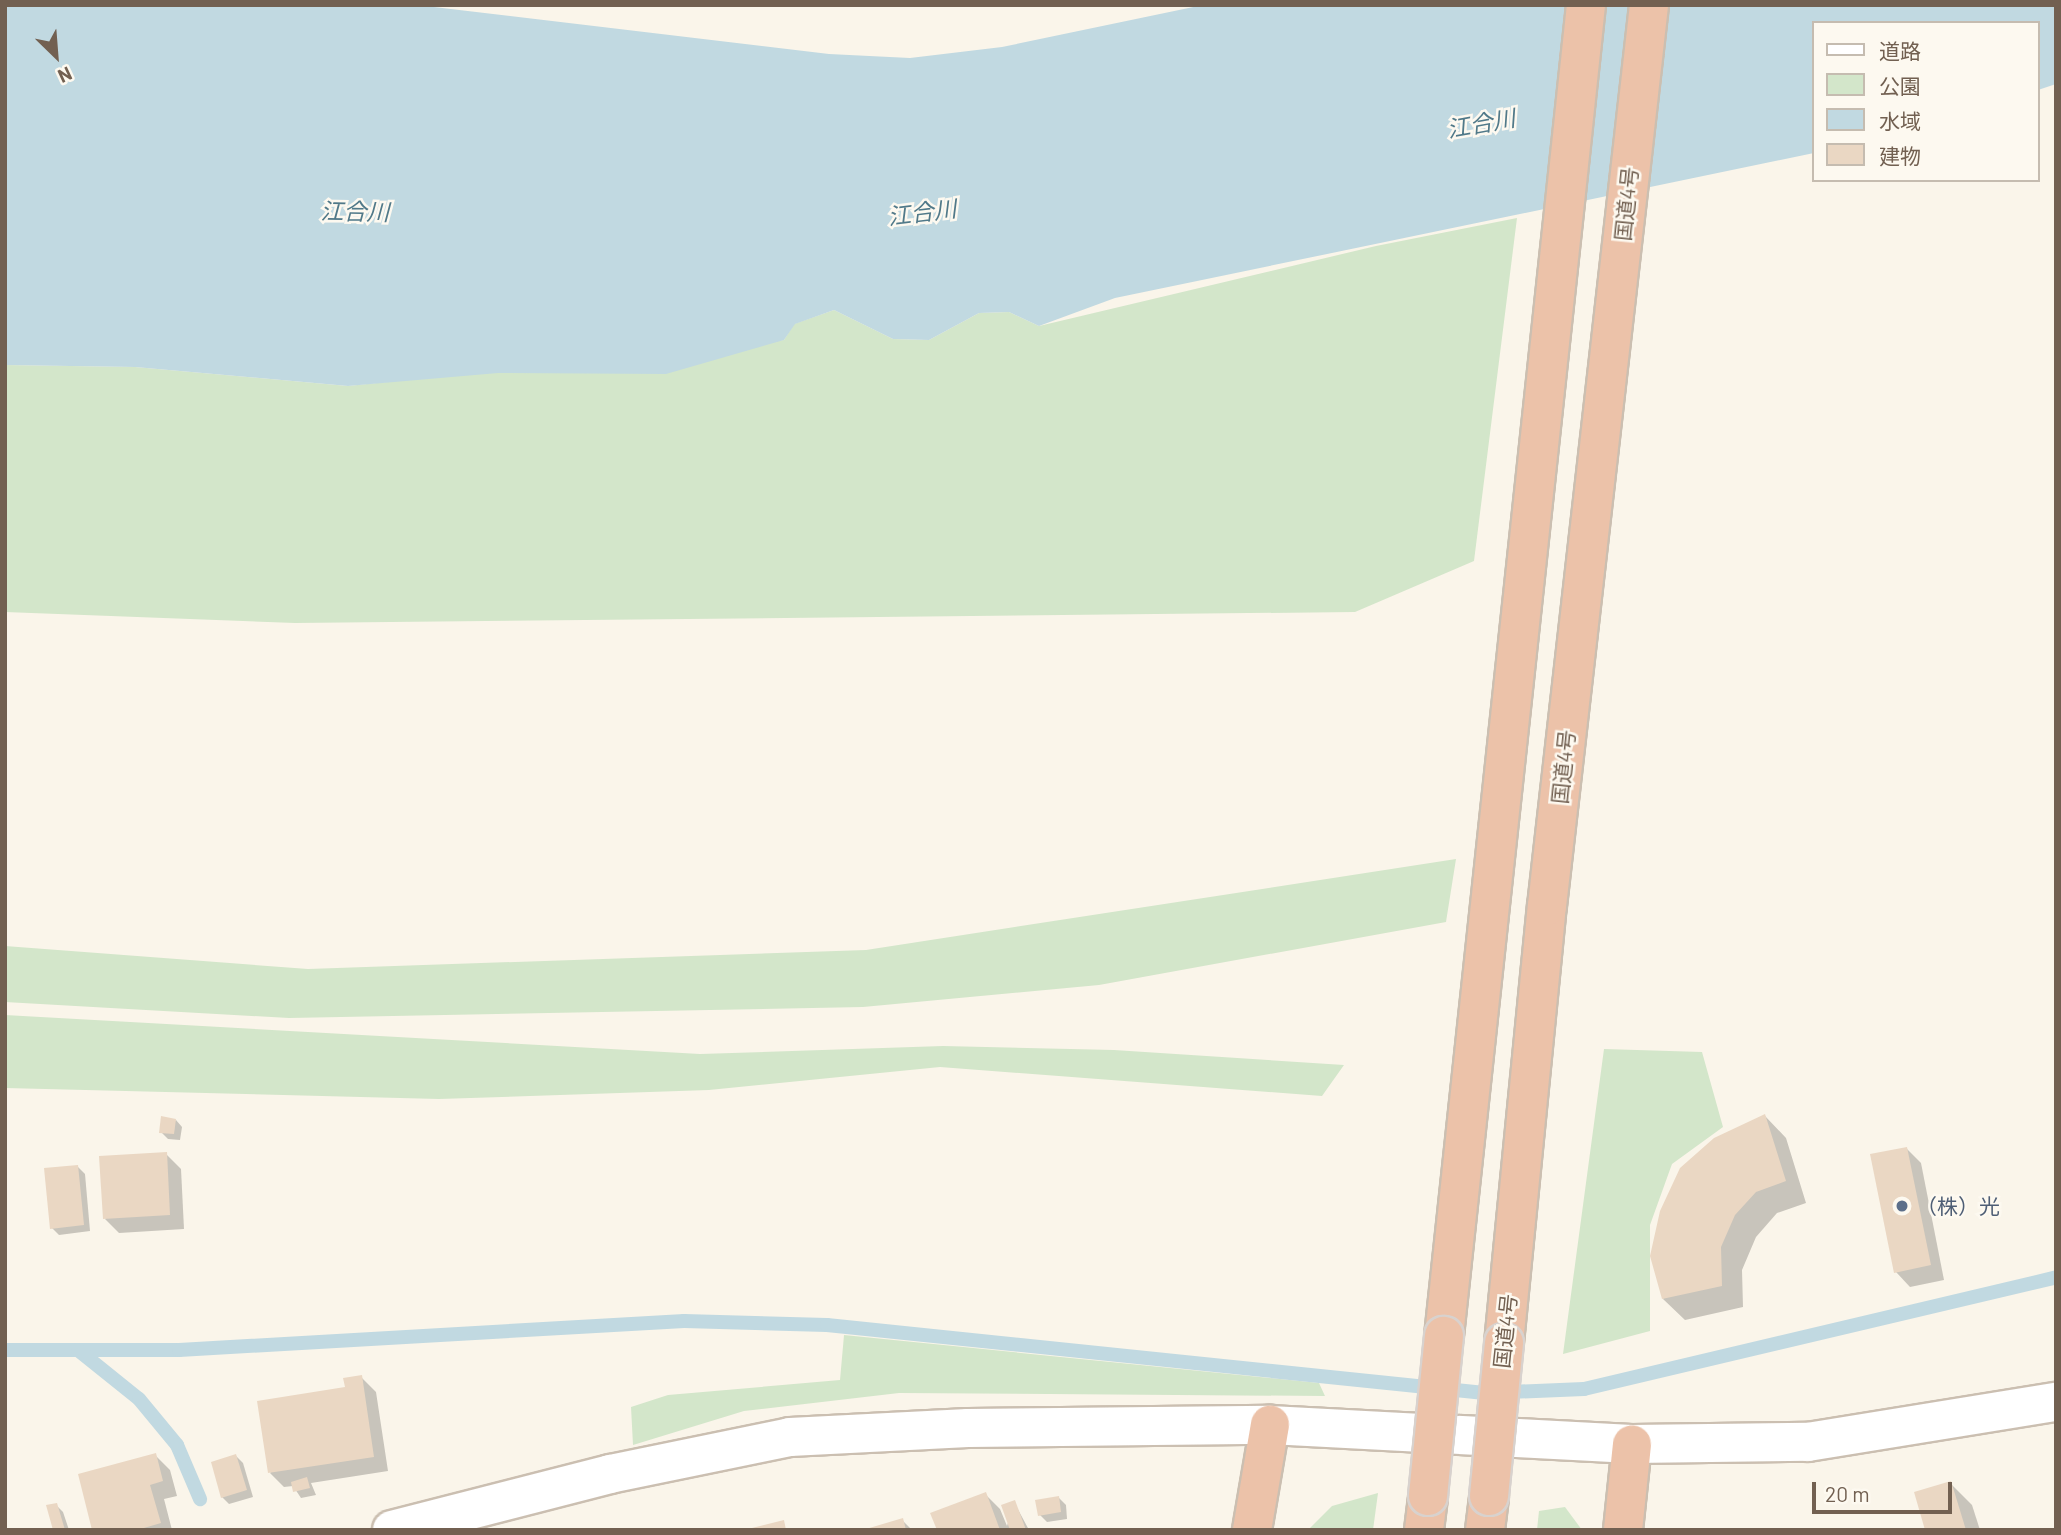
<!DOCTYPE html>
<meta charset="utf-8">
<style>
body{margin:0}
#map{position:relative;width:2061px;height:1535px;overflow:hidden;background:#faf5ea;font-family:Barlow,"Noto Sans JP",sans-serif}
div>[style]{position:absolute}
.green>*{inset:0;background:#d3e6ca}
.water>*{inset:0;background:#c1d9e1}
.shadow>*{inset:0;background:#0003}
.stream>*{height:14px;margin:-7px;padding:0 7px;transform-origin:7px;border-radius:7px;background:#c1d9e1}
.building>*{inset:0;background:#ead7c3}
.roads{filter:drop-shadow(2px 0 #cbbfb1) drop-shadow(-2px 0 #cbbfb1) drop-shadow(0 2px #cbbfb1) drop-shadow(0 -2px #cbbfb1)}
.minor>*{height:38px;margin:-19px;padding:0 19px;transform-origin:19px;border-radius:19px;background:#fff}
.highway>*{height:38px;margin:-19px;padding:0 19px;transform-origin:19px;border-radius:19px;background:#ecc2a9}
.bridges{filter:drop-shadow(2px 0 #d8d2ce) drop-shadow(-2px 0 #d8d2ce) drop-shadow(0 2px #d8d2ce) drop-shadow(0 -2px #d8d2ce)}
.highway-bridge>*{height:38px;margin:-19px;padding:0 19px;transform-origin:19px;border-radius:19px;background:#ecc2a9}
.dots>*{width:19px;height:19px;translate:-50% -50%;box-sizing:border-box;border:4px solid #fdf9f0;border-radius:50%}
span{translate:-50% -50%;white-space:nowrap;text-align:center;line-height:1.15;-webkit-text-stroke:5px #fdf9f0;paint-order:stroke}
.street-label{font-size:21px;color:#726051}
.service-label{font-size:21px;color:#4e5e75}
.left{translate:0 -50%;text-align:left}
.water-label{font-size:23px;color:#507989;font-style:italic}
.frame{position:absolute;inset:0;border:7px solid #726051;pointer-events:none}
.legend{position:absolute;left:1812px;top:21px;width:228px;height:161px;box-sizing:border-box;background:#fdf9f0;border:2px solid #c5bcb0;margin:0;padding:9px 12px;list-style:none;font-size:21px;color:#726051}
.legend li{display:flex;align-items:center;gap:14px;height:35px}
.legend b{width:35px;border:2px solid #c5bcb0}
.north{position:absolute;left:21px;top:21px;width:70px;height:70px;-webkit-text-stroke:5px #fdf9f0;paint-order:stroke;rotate:155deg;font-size:19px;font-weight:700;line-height:28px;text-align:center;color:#726051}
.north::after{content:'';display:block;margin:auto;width:24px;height:32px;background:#726051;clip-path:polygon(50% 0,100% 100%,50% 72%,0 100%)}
.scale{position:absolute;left:1812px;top:1482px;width:140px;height:32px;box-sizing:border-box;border:4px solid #726051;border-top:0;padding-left:9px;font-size:21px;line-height:24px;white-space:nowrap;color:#726051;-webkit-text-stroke:5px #fdf9f0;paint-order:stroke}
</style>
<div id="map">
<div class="green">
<i style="clip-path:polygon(1517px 218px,1474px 561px,1355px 612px,295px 623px,5px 612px,5px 365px,135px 367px,348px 386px,784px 340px,794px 324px,834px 310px,893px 339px,929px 340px,979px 313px,1009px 312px,1039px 326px,1376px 246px)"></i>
<i style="clip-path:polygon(1456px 859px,1446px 922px,1099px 985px,863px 1007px,289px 1018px,5px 1002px,5px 946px,308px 969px,866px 950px)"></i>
<i style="clip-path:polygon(5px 1015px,700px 1054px,943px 1046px,1114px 1050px,1344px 1065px,1322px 1096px,940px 1067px,709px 1090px,439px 1099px,5px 1088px)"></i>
<i style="clip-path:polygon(1604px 1049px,1702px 1052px,1723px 1127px,1672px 1164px,1650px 1225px,1650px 1331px,1563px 1354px)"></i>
<i style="clip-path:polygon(844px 1335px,1319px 1383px,1325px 1396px,899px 1393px,744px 1411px,633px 1445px,631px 1407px,668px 1395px,840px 1380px)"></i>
<i style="clip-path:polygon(1378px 1493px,1373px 1530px,1308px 1530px,1332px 1506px)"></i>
<i style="clip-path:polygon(1565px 1507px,1582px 1530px,1537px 1530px,1539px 1511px)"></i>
</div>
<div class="water">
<i style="clip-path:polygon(5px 5px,417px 5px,829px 54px,910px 58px,1002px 47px,1203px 5px,2056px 5px,2056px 84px,2038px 90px,2038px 23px,1814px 23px,1814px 153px,1115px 298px,1039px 326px,1009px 312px,979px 313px,929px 340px,893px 339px,834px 310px,795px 324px,784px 340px,666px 374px,498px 373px,348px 386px,135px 367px,5px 365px)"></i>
</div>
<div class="shadow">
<i style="clip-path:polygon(1765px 1116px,1786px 1138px,1806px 1203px,1777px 1213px,1756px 1237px,1742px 1270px,1743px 1307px,1685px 1320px,1663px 1299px)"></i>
<i style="clip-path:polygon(176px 1120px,182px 1127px,180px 1140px,168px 1139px,161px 1132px)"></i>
<i style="clip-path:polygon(1907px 1149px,1921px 1163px,1944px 1280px,1910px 1287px,1896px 1272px)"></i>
<i style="clip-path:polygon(166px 1154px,181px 1169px,184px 1229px,119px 1233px,105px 1219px)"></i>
<i style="clip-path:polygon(78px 1167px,85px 1174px,90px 1231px,59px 1235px,52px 1228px)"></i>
<i style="clip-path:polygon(361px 1377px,376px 1392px,388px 1471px,311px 1483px,316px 1495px,301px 1498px,293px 1486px,284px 1487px,270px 1473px)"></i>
<i style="clip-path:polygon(155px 1455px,170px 1470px,177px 1496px,164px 1499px,172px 1530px,94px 1530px)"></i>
<i style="clip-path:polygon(236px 1456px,243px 1463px,253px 1497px,229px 1504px,222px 1497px)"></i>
<i style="clip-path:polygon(1950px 1483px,1972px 1505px,1980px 1530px,1927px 1530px)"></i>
<i style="clip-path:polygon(985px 1494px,1000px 1509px,1007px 1526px,1014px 1502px,1029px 1530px,939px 1530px)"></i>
<i style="clip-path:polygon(1059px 1498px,1066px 1505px,1067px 1519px,1047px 1522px,1040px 1515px)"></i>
<i style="clip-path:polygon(56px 1505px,63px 1512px,69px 1530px,55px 1530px)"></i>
<i style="clip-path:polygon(902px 1520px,912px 1530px,870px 1530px)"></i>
</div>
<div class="stream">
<i style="left:5px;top:1350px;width:174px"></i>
<i style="left:179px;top:1350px;width:506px;rotate:-3.29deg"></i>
<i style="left:684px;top:1321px;width:143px;rotate:1.6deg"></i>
<i style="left:827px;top:1325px;width:661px;rotate:5.91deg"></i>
<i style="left:1484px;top:1393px;width:100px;rotate:-2.3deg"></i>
<i style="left:1584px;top:1389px;width:485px;rotate:-13.3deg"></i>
<i style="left:78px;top:1350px;width:78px;rotate:38.8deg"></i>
<i style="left:139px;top:1399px;width:60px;rotate:50.4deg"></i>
<i style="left:177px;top:1445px;width:59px;rotate:66.9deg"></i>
</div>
<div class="building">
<i style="clip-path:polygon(1765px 1114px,1786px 1181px,1756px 1192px,1735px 1215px,1721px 1247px,1722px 1286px,1662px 1299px,1650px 1256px,1660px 1211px,1680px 1168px,1714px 1138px)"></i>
<i style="clip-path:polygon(161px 1116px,176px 1119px,174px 1134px,159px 1133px)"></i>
<i style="clip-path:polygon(1907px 1147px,1931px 1265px,1894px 1273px,1870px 1154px)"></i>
<i style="clip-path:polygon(167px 1152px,170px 1215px,103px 1219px,99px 1156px)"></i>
<i style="clip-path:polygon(78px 1165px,84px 1225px,50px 1229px,44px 1168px)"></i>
<i style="clip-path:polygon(362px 1375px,374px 1457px,268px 1473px,257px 1401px,345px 1387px,343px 1378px)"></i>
<i style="clip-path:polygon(156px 1453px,163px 1481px,150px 1485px,161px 1523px,137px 1530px,92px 1530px,78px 1474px)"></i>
<i style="clip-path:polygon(236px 1454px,247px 1490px,221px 1498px,211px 1462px)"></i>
<i style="clip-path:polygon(307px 1477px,310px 1488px,293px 1492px,291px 1482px)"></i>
<i style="clip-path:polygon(1951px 1481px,1966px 1530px,1925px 1530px,1914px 1492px)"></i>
<i style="clip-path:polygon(986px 1492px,1000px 1530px,937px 1530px,930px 1513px)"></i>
<i style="clip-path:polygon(1059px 1496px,1061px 1512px,1038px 1516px,1035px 1500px)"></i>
<i style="clip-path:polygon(1015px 1500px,1026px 1530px,1010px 1530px,1001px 1505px)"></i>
<i style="clip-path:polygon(57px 1503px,65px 1530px,53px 1530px,46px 1505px)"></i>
<i style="clip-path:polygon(903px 1518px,906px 1530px,866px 1530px,866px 1529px)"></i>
<i style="clip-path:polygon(784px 1520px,786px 1530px,748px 1530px,748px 1529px)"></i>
</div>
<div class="roads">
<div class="minor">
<i style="left:392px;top:1530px;width:225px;rotate:-14.4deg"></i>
<i style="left:610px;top:1474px;width:184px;rotate:-11.6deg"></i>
<i style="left:790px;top:1437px;width:178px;rotate:-2.9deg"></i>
<i style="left:968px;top:1428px;width:302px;rotate:-0.6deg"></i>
<i style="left:1270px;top:1425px;width:362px;rotate:3deg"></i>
<i style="left:1632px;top:1444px;width:176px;rotate:-0.7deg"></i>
<i style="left:1808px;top:1442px;width:251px;rotate:-9.2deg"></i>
</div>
<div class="highway">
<i style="left:1444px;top:1336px;width:1339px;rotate:-83.91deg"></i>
<i style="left:1504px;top:1343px;width:439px;rotate:-84.4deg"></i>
<i style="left:1547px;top:906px;width:907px;rotate:-83.54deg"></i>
<i style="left:1252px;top:1530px;width:107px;rotate:-80.3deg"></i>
<i style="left:1424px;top:1530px;width:34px;rotate:-83deg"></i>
<i style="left:1485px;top:1530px;width:34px;rotate:-83deg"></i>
<i style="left:1623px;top:1530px;width:86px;rotate:-84deg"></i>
</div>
</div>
<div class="bridges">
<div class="highway-bridge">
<i style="left:1428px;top:1496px;width:161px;rotate:-84.3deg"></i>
<i style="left:1489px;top:1496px;width:154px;rotate:-84.4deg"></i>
</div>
</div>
<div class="dots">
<i style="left:1902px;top:1206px;background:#5c6f8a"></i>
</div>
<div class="street-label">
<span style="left:1626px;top:204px;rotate:-84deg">国道4号</span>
<span style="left:1563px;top:767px;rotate:-84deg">国道4号</span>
<span style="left:1505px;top:1331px;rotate:-84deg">国道4号</span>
</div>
<div class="service-label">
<span class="left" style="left:1916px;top:1206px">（株）光</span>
</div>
<div class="water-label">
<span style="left:1481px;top:123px;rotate:-10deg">江合川</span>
<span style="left:355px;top:211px;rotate:1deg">江合川</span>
<span style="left:922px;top:212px;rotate:-7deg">江合川</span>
</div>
<div class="frame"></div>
<ul class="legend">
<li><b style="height:9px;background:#fff"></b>道路</li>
<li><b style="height:19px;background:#d3e6ca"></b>公園</li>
<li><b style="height:19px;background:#c1d9e1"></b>水域</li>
<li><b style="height:19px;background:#ead7c3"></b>建物</li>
</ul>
<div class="north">N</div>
<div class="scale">20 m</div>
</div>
